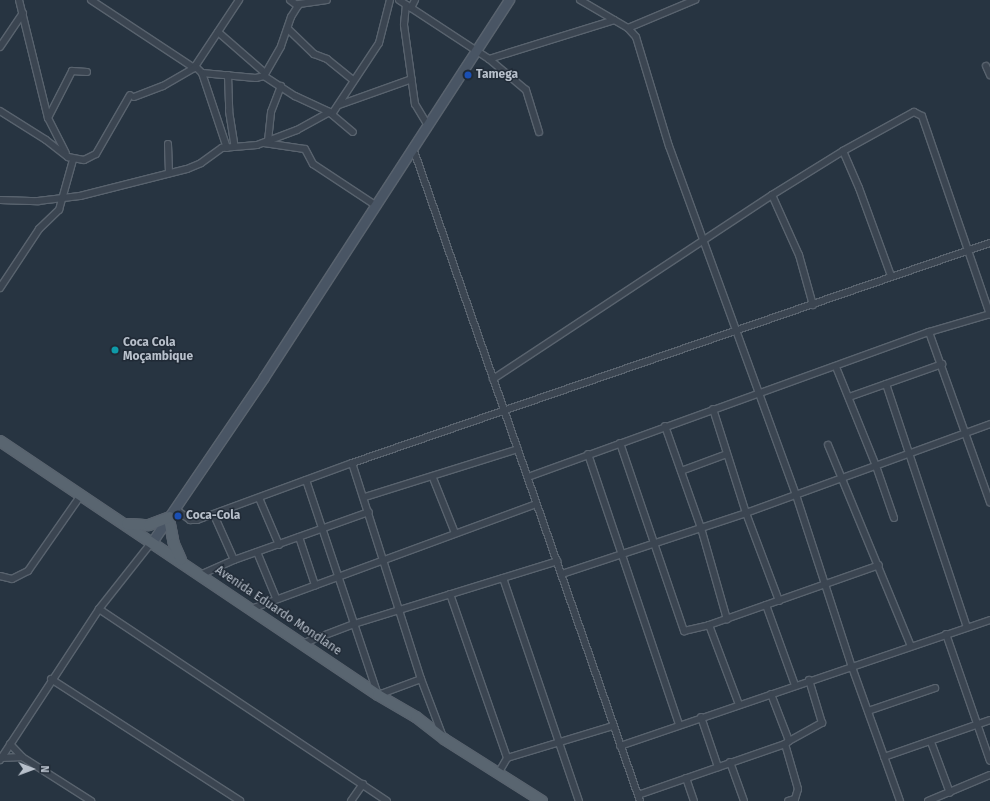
<!DOCTYPE html>
<meta charset="utf-8">
<style>
body{margin:0}
#map{position:relative;width:990px;height:801px;overflow:hidden;background:#273441;font-family:"Fira Sans",sans-serif}
div>[style]{position:absolute}
.roads{filter:drop-shadow(1px 0 #59636e) drop-shadow(-1px 0 #59636e) drop-shadow(0 1px #59636e) drop-shadow(0 -1px #59636e)}
.minor>*{height:6px;margin:-3px;padding:0 3px;transform-origin:3px;border-radius:3px;background:#3b4551}
.secondary>*{height:9px;margin:-4.5px;padding:0 4.5px;transform-origin:4.5px;border-radius:4.5px;background:#495564}
.primary>*{height:10px;margin:-5px;padding:0 5px;transform-origin:5px;border-radius:5px;background:#596570}
.dots>*{width:11px;height:11px;translate:-50% -50%;box-sizing:border-box;border:2px solid #202a36;border-radius:50%}
span{translate:-50% -50%;white-space:nowrap;text-align:center;line-height:1.15;-webkit-text-stroke:3px #202a36;paint-order:stroke}
.poi-label{font-size:12px;color:#b8c0cb;font-weight:700}
.left{translate:0 -50%;text-align:left}
.street-label{font-size:12px;color:#b8c0cb}
.north{position:absolute;left:12px;top:749px;width:40px;height:40px;-webkit-text-stroke:3px #202a36;paint-order:stroke;rotate:91deg;font-size:11px;font-weight:700;line-height:16px;text-align:center;color:#b8c0cb}
.north::after{content:'';display:block;margin:auto;width:14px;height:18px;background:#b8c0cb;clip-path:polygon(50% 0,100% 100%,50% 72%,0 100%)}
</style>
<div id="map">
<div class="roads">
<div class="minor">
<i style="left:19px;top:0;width:122px;rotate:76.2deg"></i>
<i style="left:48px;top:118px;width:39px;rotate:63deg"></i>
<i style="left:91px;top:0;width:123px;rotate:33.4deg"></i>
<i style="left:194px;top:68px;width:82px;rotate:-56.5deg"></i>
<i style="left:290px;top:0;width:10px;rotate:37deg"></i>
<i style="left:399px;top:0;width:108px;rotate:33.2deg"></i>
<i style="left:489px;top:59px;width:131px;rotate:-17.3deg"></i>
<i style="left:580px;top:0;width:56px;rotate:30.3deg"></i>
<i style="left:628px;top:28px;width:12px;rotate:48deg"></i>
<i style="left:636px;top:37px;width:114px;rotate:73.2deg"></i>
<i style="left:669px;top:146px;width:371px;rotate:70deg"></i>
<i style="left:796px;top:495px;width:181px;rotate:72deg"></i>
<i style="left:852px;top:667px;width:142px;rotate:70.3deg"></i>
<i style="left:406px;top:5px;width:20px;rotate:96deg"></i>
<i style="left:404px;top:25px;width:80px;rotate:82.1deg"></i>
<i style="left:415px;top:104px;width:26px;rotate:59deg"></i>
<i style="left:411px;top:8px;width:9px;rotate:-63deg"></i>
<i style="left:628px;top:28px;width:73px;rotate:-22.7deg"></i>
<i style="left:288px;top:29px;width:36px;rotate:44deg"></i>
<i style="left:314px;top:54px;width:14px;rotate:21deg"></i>
<i style="left:327px;top:59px;width:33px;rotate:39deg"></i>
<i style="left:218px;top:32px;width:62px;rotate:41.1deg"></i>
<i style="left:0;top:47px;width:41px;rotate:-55.9deg"></i>
<i style="left:489px;top:59px;width:48px;rotate:40deg"></i>
<i style="left:526px;top:90px;width:44px;rotate:72.8deg"></i>
<i style="left:195px;top:66px;width:10px;rotate:45deg"></i>
<i style="left:202px;top:73px;width:79px;rotate:71.6deg"></i>
<i style="left:986px;top:66px;width:10px;rotate:66deg"></i>
<i style="left:202px;top:73px;width:54px;rotate:5.3deg"></i>
<i style="left:256px;top:78px;width:8px;rotate:-14deg"></i>
<i style="left:264px;top:76px;width:34px;rotate:-60deg"></i>
<i style="left:281px;top:46px;width:31px;rotate:-71deg"></i>
<i style="left:291px;top:17px;width:15px;rotate:-58deg"></i>
<i style="left:299px;top:4px;width:28px;rotate:-8deg"></i>
<i style="left:228px;top:75px;width:36px;rotate:88deg"></i>
<i style="left:229px;top:111px;width:36px;rotate:81deg"></i>
<i style="left:264px;top:76px;width:37px;rotate:33deg"></i>
<i style="left:295px;top:96px;width:38px;rotate:25deg"></i>
<i style="left:329px;top:112px;width:31px;rotate:40deg"></i>
<i style="left:134px;top:97px;width:31px;rotate:-21deg"></i>
<i style="left:163px;top:86px;width:36px;rotate:-30deg"></i>
<i style="left:339px;top:105px;width:77px;rotate:-19.6deg"></i>
<i style="left:0;top:111px;width:54px;rotate:32.2deg"></i>
<i style="left:46px;top:140px;width:28px;rotate:38deg"></i>
<i style="left:68px;top:157px;width:16px;rotate:11deg"></i>
<i style="left:84px;top:160px;width:13px;rotate:-27deg"></i>
<i style="left:96px;top:154px;width:68px;rotate:-60deg"></i>
<i style="left:332px;top:114px;width:85px;rotate:-56.5deg"></i>
<i style="left:379px;top:43px;width:44px;rotate:-75.7deg"></i>
<i style="left:48px;top:118px;width:53px;rotate:-62.9deg"></i>
<i style="left:72px;top:71px;width:15px;rotate:4deg"></i>
<i style="left:268px;top:141px;width:29px;rotate:-84deg"></i>
<i style="left:271px;top:112px;width:28px;rotate:-69deg"></i>
<i style="left:264px;top:143px;width:41px;rotate:8.3deg"></i>
<i style="left:305px;top:149px;width:17px;rotate:62deg"></i>
<i style="left:313px;top:164px;width:74px;rotate:33.5deg"></i>
<i style="left:168px;top:144px;width:28px;rotate:88deg"></i>
<i style="left:413px;top:148px;width:691px;rotate:70.83deg"></i>
<i style="left:843px;top:151px;width:40px;rotate:66.6deg"></i>
<i style="left:859px;top:188px;width:94px;rotate:70deg"></i>
<i style="left:772px;top:195px;width:66px;rotate:65.8deg"></i>
<i style="left:799px;top:255px;width:52px;rotate:74.4deg"></i>
<i style="left:0;top:200px;width:38px;rotate:2deg"></i>
<i style="left:38px;top:201px;width:42px;rotate:-6.8deg"></i>
<i style="left:80px;top:196px;width:110px;rotate:-14.2deg"></i>
<i style="left:187px;top:169px;width:15px;rotate:-23deg"></i>
<i style="left:201px;top:163px;width:26px;rotate:-36deg"></i>
<i style="left:222px;top:148px;width:35px;rotate:-5deg"></i>
<i style="left:257px;top:145px;width:43px;rotate:-20.6deg"></i>
<i style="left:297px;top:130px;width:37px;rotate:-29deg"></i>
<i style="left:0;top:288px;width:71px;rotate:-56.5deg"></i>
<i style="left:39px;top:229px;width:28px;rotate:-44deg"></i>
<i style="left:59px;top:210px;width:52px;rotate:-74.4deg"></i>
<i style="left:929px;top:332px;width:181px;rotate:70.3deg"></i>
<i style="left:836px;top:367px;width:107px;rotate:68deg"></i>
<i style="left:876px;top:466px;width:55px;rotate:70.9deg"></i>
<i style="left:493px;top:379px;width:334px;rotate:-33.4deg"></i>
<i style="left:772px;top:195px;width:84px;rotate:-31.8deg"></i>
<i style="left:843px;top:151px;width:81px;rotate:-28.8deg"></i>
<i style="left:914px;top:112px;width:9px;rotate:27deg"></i>
<i style="left:922px;top:116px;width:210px;rotate:71.1deg"></i>
<i style="left:886px;top:384px;width:256px;rotate:71.6deg"></i>
<i style="left:849px;top:397px;width:99px;rotate:-19.5deg"></i>
<i style="left:713px;top:409px;width:109px;rotate:72.4deg"></i>
<i style="left:746px;top:513px;width:94px;rotate:69.4deg"></i>
<i style="left:665px;top:426px;width:108px;rotate:70.6deg"></i>
<i style="left:701px;top:528px;width:95px;rotate:74.1deg"></i>
<i style="left:620px;top:443px;width:199px;rotate:71.2deg"></i>
<i style="left:684px;top:631px;width:26px;rotate:-13deg"></i>
<i style="left:709px;top:625px;width:180px;rotate:-19.4deg"></i>
<i style="left:828px;top:445px;width:217px;rotate:67.6deg"></i>
<i style="left:588px;top:454px;width:285px;rotate:71.4deg"></i>
<i style="left:352px;top:463px;width:227px;rotate:72.3deg"></i>
<i style="left:421px;top:679px;width:62px;rotate:69.2deg"></i>
<i style="left:681px;top:471px;width:49px;rotate:-20.3deg"></i>
<i style="left:528px;top:477px;width:426px;rotate:-19.9deg"></i>
<i style="left:929px;top:332px;width:64px;rotate:-16.4deg"></i>
<i style="left:433px;top:478px;width:59px;rotate:68.2deg"></i>
<i style="left:306px;top:480px;width:227px;rotate:71.5deg"></i>
<i style="left:378px;top:695px;width:46px;rotate:-20.4deg"></i>
<i style="left:365px;top:497px;width:160px;rotate:-17.4deg"></i>
<i style="left:259px;top:498px;width:51px;rotate:66.9deg"></i>
<i style="left:175px;top:509px;width:19px;rotate:36deg"></i>
<i style="left:190px;top:520px;width:7px"></i>
<i style="left:197px;top:520px;width:165px;rotate:-20.2deg"></i>
<i style="left:352px;top:463px;width:675px;rotate:-19.03deg"></i>
<i style="left:214px;top:515px;width:49px;rotate:66deg"></i>
<i style="left:299px;top:537px;width:51px;rotate:71.6deg"></i>
<i style="left:257px;top:552px;width:50px;rotate:67.6deg"></i>
<i style="left:562px;top:574px;width:194px;rotate:-18.3deg"></i>
<i style="left:746px;top:513px;width:260px;rotate:-20deg"></i>
<i style="left:200px;top:575px;width:37px;rotate:-24deg"></i>
<i style="left:234px;top:560px;width:143px;rotate:-19.6deg"></i>
<i style="left:0;top:576px;width:12px;rotate:14deg"></i>
<i style="left:12px;top:579px;width:18px;rotate:-27deg"></i>
<i style="left:28px;top:571px;width:93px;rotate:-55.1deg"></i>
<i style="left:503px;top:578px;width:236px;rotate:71.2deg"></i>
<i style="left:450px;top:594px;width:174px;rotate:70.8deg"></i>
<i style="left:766px;top:605px;width:85px;rotate:70.1deg"></i>
<i style="left:99px;top:609px;width:346px;rotate:33.7deg"></i>
<i style="left:251px;top:609px;width:304px;rotate:-20.2deg"></i>
<i style="left:709px;top:625px;width:85px;rotate:69.4deg"></i>
<i style="left:946px;top:634px;width:134px;rotate:70.9deg"></i>
<i style="left:304px;top:643px;width:53px;rotate:-20.8deg"></i>
<i style="left:354px;top:624px;width:213px;rotate:-17.2deg"></i>
<i style="left:51px;top:679px;width:225px;rotate:32.8deg"></i>
<i style="left:771px;top:694px;width:50px;rotate:69deg"></i>
<i style="left:789px;top:741px;width:5px;rotate:143deg"></i>
<i style="left:785px;top:744px;width:47px;rotate:73.9deg"></i>
<i style="left:798px;top:789px;width:10px;rotate:107deg"></i>
<i style="left:795px;top:799px;width:7px;rotate:164deg"></i>
<i style="left:868px;top:711px;width:71px;rotate:-18.9deg"></i>
<i style="left:701px;top:717px;width:53px;rotate:71.2deg"></i>
<i style="left:789px;top:741px;width:38px;rotate:-29deg"></i>
<i style="left:822px;top:723px;width:45px;rotate:-106.8deg"></i>
<i style="left:931px;top:742px;width:54px;rotate:69.6deg"></i>
<i style="left:10px;top:744px;width:18px;rotate:47deg"></i>
<i style="left:22px;top:757px;width:82px;rotate:32.5deg"></i>
<i style="left:620px;top:746px;width:391px;rotate:-18.8deg"></i>
<i style="left:884px;top:757px;width:112px;rotate:-19.2deg"></i>
<i style="left:1px;top:758px;width:21px;rotate:-3deg"></i>
<i style="left:0;top:760px;width:181px;rotate:-56.7deg"></i>
<i style="left:99px;top:609px;width:85px;rotate:-51.7deg"></i>
<i style="left:730px;top:762px;width:41px;rotate:70.3deg"></i>
<i style="left:499px;top:772px;width:16px;rotate:-60deg"></i>
<i style="left:507px;top:758px;width:111px;rotate:-16.8deg"></i>
<i style="left:686px;top:778px;width:24px;rotate:71deg"></i>
<i style="left:638px;top:795px;width:156px;rotate:-19.1deg"></i>
<i style="left:351px;top:801px;width:21px;rotate:-55deg"></i>
<i style="left:928px;top:801px;width:67px;rotate:-22.8deg"></i>
</div>
<div class="secondary">
<i style="left:152px;top:542px;width:199px;rotate:-55.8deg"></i>
<i style="left:264px;top:377px;width:450px;rotate:-57deg"></i>
</div>
<div class="primary">
<i style="left:0;top:441px;width:455px;rotate:33.9deg"></i>
<i style="left:378px;top:695px;width:44px;rotate:30.1deg"></i>
<i style="left:416px;top:717px;width:36px;rotate:38deg"></i>
<i style="left:444px;top:739px;width:116px;rotate:32.3deg"></i>
<i style="left:169px;top:519px;width:25px;rotate:79deg"></i>
<i style="left:174px;top:544px;width:17px;rotate:66deg"></i>
<i style="left:127px;top:524px;width:22px;rotate:3deg"></i>
<i style="left:149px;top:525px;width:22px;rotate:-21deg"></i>
</div>
</div>
<div class="dots">
<i style="left:468px;top:75px;background:#1a4fb4"></i>
<i style="left:115px;top:350px;background:#0f9aa8"></i>
<i style="left:178px;top:516px;background:#1a4fb4"></i>
</div>
<div class="poi-label">
<span class="left" style="left:476px;top:75px">Tamega</span>
<span class="left" style="left:123px;top:350px">Coca Cola<br>Moçambique</span>
<span class="left" style="left:186px;top:516px">Coca-Cola</span>
</div>
<div class="street-label">
<span style="left:278px;top:611px;rotate:34deg">Avenida Eduardo Mondlane</span>
</div>
<div class="north">N</div>
</div>
